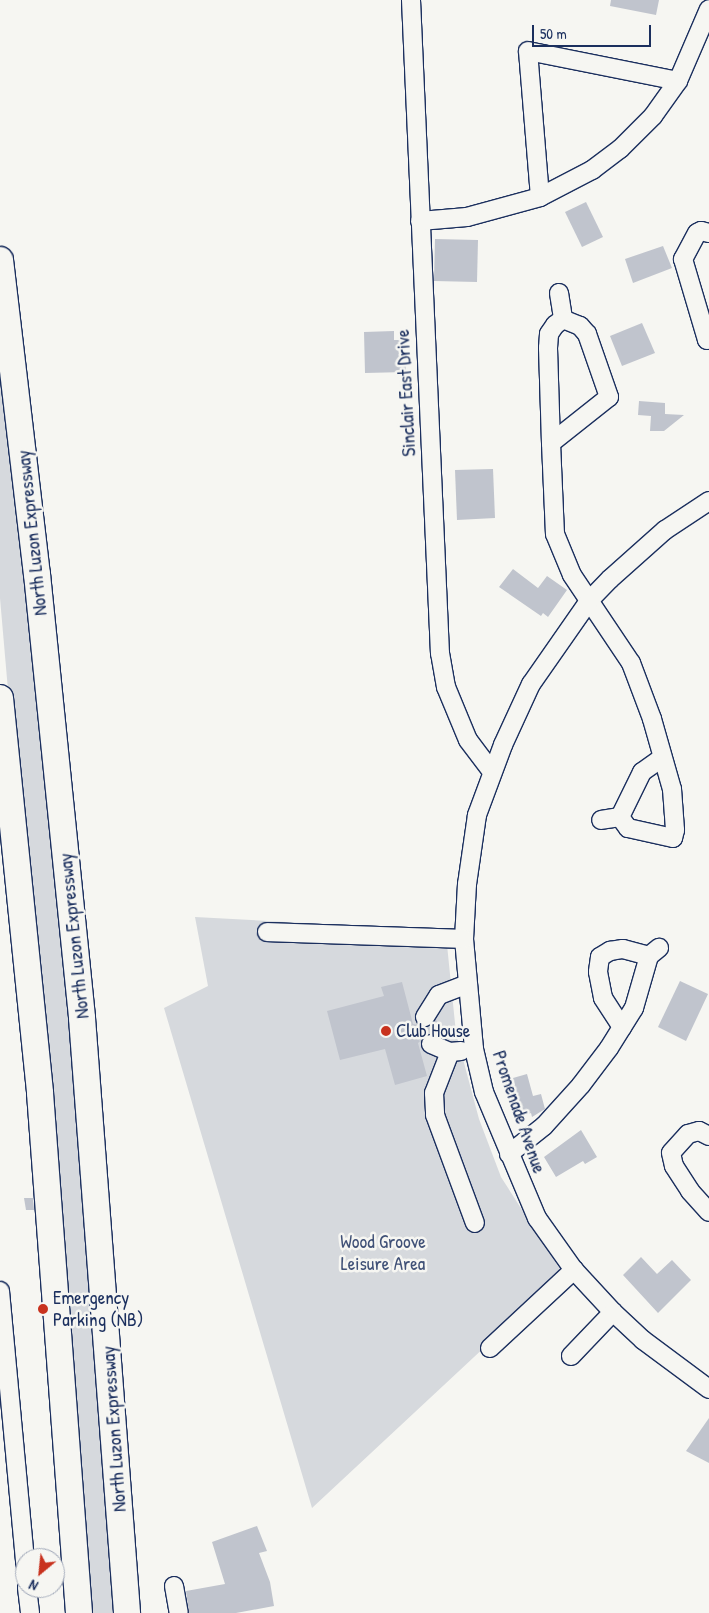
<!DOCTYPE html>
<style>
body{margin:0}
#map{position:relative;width:709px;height:1613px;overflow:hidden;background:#f6f6f2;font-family:"Patrick Hand",sans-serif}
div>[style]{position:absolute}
.green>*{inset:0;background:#d6d9dd}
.building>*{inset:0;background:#c0c4cd}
.minor-tunnel>*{height:18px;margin-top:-9px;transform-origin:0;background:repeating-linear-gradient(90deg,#caced4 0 18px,transparent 0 27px)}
.roads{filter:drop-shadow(1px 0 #1b2f5e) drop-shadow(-1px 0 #1b2f5e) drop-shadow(0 1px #1b2f5e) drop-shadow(0 -1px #1b2f5e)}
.minor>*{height:18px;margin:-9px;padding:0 9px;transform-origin:9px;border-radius:9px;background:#f6f6f2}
.highway>*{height:26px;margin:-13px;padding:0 13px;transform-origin:13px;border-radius:13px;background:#f6f6f2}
.dots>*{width:14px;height:14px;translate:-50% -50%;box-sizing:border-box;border:2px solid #f6f6f2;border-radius:50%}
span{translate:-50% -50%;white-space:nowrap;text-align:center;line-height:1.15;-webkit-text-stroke:5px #f6f6f2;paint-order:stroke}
.street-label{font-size:19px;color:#1b2f5e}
.poi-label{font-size:19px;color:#1b2f5e}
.left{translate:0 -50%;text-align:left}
.park-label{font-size:19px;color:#405177}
.north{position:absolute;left:15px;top:1548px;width:50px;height:50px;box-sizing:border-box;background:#f6f6f2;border:1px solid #9ea6b7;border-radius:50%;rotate:208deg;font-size:14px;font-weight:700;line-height:20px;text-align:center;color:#1b2f5e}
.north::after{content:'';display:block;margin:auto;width:18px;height:22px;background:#c8321e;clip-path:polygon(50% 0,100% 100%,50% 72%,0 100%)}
.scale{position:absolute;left:532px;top:25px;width:119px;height:22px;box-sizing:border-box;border:2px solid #1b2f5e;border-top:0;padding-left:6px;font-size:15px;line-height:18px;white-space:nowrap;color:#1b2f5e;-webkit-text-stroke:4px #f6f6f2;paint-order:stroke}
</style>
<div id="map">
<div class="green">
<i style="clip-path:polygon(0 323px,46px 736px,122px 1613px,88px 1613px,0 598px)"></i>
<i style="clip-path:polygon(195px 917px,396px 928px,446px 935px,456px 1033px,479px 1119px,501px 1177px,563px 1274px,312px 1508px,164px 1008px,208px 986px)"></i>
</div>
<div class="building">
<i style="clip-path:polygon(611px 0,659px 0,656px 15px,610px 6px)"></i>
<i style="clip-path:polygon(586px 202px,603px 237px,582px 247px,565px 212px)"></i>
<i style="clip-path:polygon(435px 239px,478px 240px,477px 282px,434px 281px)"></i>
<i style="clip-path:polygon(663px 246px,672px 268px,633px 283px,625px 259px)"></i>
<i style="clip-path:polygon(642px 323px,655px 353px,622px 366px,610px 336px)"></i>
<i style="clip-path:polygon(394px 331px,394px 340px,400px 340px,400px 351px,405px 351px,406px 372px,365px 373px,364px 332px)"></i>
<i style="clip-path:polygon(639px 401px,665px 403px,665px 414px,684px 415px,664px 431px,650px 431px,651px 416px,638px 415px)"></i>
<i style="clip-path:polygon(493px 469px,495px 518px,457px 520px,455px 470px)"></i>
<i style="clip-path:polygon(513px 569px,538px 588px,547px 576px,567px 590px,548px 617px,543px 613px,541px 616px,499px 587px)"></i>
<i style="clip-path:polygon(680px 981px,708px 994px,686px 1041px,658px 1027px)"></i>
<i style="clip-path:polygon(402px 982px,413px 1024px,429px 1027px,436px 1019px,441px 1037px,429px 1034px,418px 1043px,427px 1076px,395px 1085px,385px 1049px,340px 1060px,327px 1011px,384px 996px,381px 987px)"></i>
<i style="clip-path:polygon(527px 1074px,533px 1096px,541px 1094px,545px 1109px,532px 1117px,531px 1113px,522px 1116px,509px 1087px,515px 1085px,513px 1078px)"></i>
<i style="clip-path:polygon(581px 1130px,597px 1157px,585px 1164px,583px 1161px,556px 1177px,544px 1157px)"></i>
<i style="clip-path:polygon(24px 1198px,33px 1198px,34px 1210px,26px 1210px)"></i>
<i style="clip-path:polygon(641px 1257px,657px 1274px,672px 1260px,691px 1280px,658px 1313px,623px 1275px)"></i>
<i style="clip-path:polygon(709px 1418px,709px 1463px,686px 1451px)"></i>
<i style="clip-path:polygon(257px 1526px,267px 1551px,259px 1553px,270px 1582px,274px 1606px,236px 1613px,189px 1613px,186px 1591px,225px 1584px,212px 1542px)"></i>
</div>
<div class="minor-tunnel">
<i style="left:425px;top:1017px;width:16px;rotate:90deg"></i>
<i style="left:425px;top:1033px;width:13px;rotate:61deg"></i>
</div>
<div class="roads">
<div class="minor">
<i style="left:411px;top:0;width:654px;rotate:87.46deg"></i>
<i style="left:440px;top:653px;width:35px;rotate:80deg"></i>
<i style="left:446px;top:687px;width:57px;rotate:67.5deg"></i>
<i style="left:468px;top:740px;width:40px;rotate:53deg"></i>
<i style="left:540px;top:197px;width:146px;rotate:-94.7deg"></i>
<i style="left:528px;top:51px;width:153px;rotate:11.3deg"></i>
<i style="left:420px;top:221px;width:47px;rotate:-4.9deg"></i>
<i style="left:467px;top:217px;width:76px;rotate:-15.3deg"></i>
<i style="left:540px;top:197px;width:59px;rotate:-27.4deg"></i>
<i style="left:592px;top:170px;width:35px;rotate:-37deg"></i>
<i style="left:620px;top:149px;width:47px;rotate:-45deg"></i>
<i style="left:653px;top:116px;width:43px;rotate:-54.5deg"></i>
<i style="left:678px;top:81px;width:78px;rotate:-66.7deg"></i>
<i style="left:709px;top:233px;width:8px;rotate:-166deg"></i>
<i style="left:701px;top:231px;width:4px;rotate:153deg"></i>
<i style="left:697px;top:233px;width:30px;rotate:118deg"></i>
<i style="left:683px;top:259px;width:84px;rotate:73.5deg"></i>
<i style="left:707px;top:340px;width:2px;rotate:-27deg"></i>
<i style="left:559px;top:293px;width:26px;rotate:81deg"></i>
<i style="left:551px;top:443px;width:74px;rotate:-38.4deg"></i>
<i style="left:609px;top:397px;width:67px;rotate:-109.2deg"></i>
<i style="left:587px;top:334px;width:11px;rotate:-131deg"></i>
<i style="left:580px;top:326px;width:18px;rotate:-158deg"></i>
<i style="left:563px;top:319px;width:10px;rotate:143deg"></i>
<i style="left:555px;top:325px;width:11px;rotate:124deg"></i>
<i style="left:549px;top:334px;width:14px;rotate:94deg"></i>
<i style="left:548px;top:348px;width:95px;rotate:88.2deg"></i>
<i style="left:551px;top:443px;width:91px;rotate:87.5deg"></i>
<i style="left:555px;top:534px;width:44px;rotate:67.5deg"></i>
<i style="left:572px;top:575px;width:106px;rotate:56.2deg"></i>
<i style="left:631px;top:663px;width:60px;rotate:69.4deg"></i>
<i style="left:652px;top:719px;width:73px;rotate:74.1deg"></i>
<i style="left:672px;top:789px;width:41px;rotate:85.8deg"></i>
<i style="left:675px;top:830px;width:8px;rotate:104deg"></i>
<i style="left:673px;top:838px;width:46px;rotate:-167.5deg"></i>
<i style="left:628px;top:828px;width:14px;rotate:-126deg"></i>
<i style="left:620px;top:817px;width:19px;rotate:171deg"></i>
<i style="left:709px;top:501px;width:53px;rotate:146.6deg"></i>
<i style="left:665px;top:530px;width:74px;rotate:138.3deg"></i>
<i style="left:610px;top:579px;width:30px;rotate:134deg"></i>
<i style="left:589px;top:601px;width:101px;rotate:124.9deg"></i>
<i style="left:531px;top:684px;width:67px;rotate:114.7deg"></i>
<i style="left:503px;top:745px;width:75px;rotate:110.4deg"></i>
<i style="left:477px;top:815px;width:70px;rotate:98.2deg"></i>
<i style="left:467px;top:884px;width:55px;rotate:93.1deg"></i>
<i style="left:464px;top:939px;width:110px;rotate:84.8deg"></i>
<i style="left:474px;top:1049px;width:44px;rotate:76.9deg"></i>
<i style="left:484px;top:1092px;width:137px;rotate:67.2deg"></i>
<i style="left:537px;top:1218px;width:64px;rotate:54.6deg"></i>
<i style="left:574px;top:1270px;width:57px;rotate:47.1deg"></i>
<i style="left:613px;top:1312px;width:41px;rotate:43deg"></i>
<i style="left:643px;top:1340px;width:82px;rotate:36.6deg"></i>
<i style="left:620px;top:817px;width:50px;rotate:-63.9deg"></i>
<i style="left:642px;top:772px;width:24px;rotate:-35deg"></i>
<i style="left:267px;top:932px;width:197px;rotate:2deg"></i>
<i style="left:600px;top:957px;width:15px;rotate:98deg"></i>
<i style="left:598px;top:972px;width:26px;rotate:79deg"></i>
<i style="left:603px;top:998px;width:35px;rotate:57deg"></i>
<i style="left:600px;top:957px;width:12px;rotate:-31deg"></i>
<i style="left:610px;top:951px;width:13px;rotate:-9deg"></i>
<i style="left:623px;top:949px;width:27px;rotate:15deg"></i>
<i style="left:425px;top:1017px;width:26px;rotate:-58deg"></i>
<i style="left:439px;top:995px;width:30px;rotate:-21deg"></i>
<i style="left:431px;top:1044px;width:21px;rotate:23deg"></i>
<i style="left:450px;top:1052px;width:11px;rotate:-5deg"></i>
<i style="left:450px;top:1052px;width:44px;rotate:111.3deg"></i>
<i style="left:434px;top:1093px;width:22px;rotate:87deg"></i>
<i style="left:435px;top:1115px;width:115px;rotate:69.7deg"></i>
<i style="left:709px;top:1136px;width:11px;rotate:-153deg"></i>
<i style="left:699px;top:1131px;width:11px;rotate:165deg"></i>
<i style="left:688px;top:1134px;width:25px;rotate:132deg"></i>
<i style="left:671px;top:1153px;width:13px;rotate:77deg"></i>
<i style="left:674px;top:1166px;width:30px;rotate:57deg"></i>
<i style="left:690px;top:1191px;width:28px;rotate:48deg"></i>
<i style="left:509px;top:1154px;width:45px;rotate:-38.7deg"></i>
<i style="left:544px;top:1126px;width:55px;rotate:-47.9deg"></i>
<i style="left:581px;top:1085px;width:46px;rotate:-52.9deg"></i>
<i style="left:609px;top:1048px;width:47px;rotate:-58deg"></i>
<i style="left:634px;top:1008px;width:54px;rotate:-73.9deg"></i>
<i style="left:649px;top:956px;width:13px;rotate:-39deg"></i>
<i style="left:0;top:1291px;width:273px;rotate:84.7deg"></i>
<i style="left:490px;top:1348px;width:115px;rotate:-42.9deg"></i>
<i style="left:571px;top:1356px;width:61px;rotate:-46.3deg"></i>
<i style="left:174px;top:1586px;width:27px;rotate:80deg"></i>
<i style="left:27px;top:1588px;width:25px;rotate:83deg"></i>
</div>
<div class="highway">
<i style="left:0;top:260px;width:316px;rotate:83.3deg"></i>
<i style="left:37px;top:574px;width:446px;rotate:84.2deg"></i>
<i style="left:82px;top:1018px;width:597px;rotate:85.67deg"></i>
<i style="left:0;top:698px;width:397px;rotate:84.2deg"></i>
<i style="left:40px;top:1093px;width:521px;rotate:85.71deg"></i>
</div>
</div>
<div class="dots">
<i style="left:386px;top:1031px;background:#c8321e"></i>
<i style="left:43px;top:1309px;background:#c8321e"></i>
</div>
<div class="street-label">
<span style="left:406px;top:393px;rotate:-93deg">Sinclair East Drive</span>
<span style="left:32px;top:533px;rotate:-96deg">North Luzon Expressway</span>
<span style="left:74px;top:936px;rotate:-96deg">North Luzon Expressway</span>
<span style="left:519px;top:1112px;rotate:71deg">Promenade Avenue</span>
<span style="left:114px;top:1429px;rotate:-94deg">North Luzon Expressway</span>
</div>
<div class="poi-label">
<span class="left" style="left:396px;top:1031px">Club House</span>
<span class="left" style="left:53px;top:1309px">Emergency<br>Parking (NB)</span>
</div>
<div class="park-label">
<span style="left:383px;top:1253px">Wood Groove<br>Leisure Area</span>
</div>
<div class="north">N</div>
<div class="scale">50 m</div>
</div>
